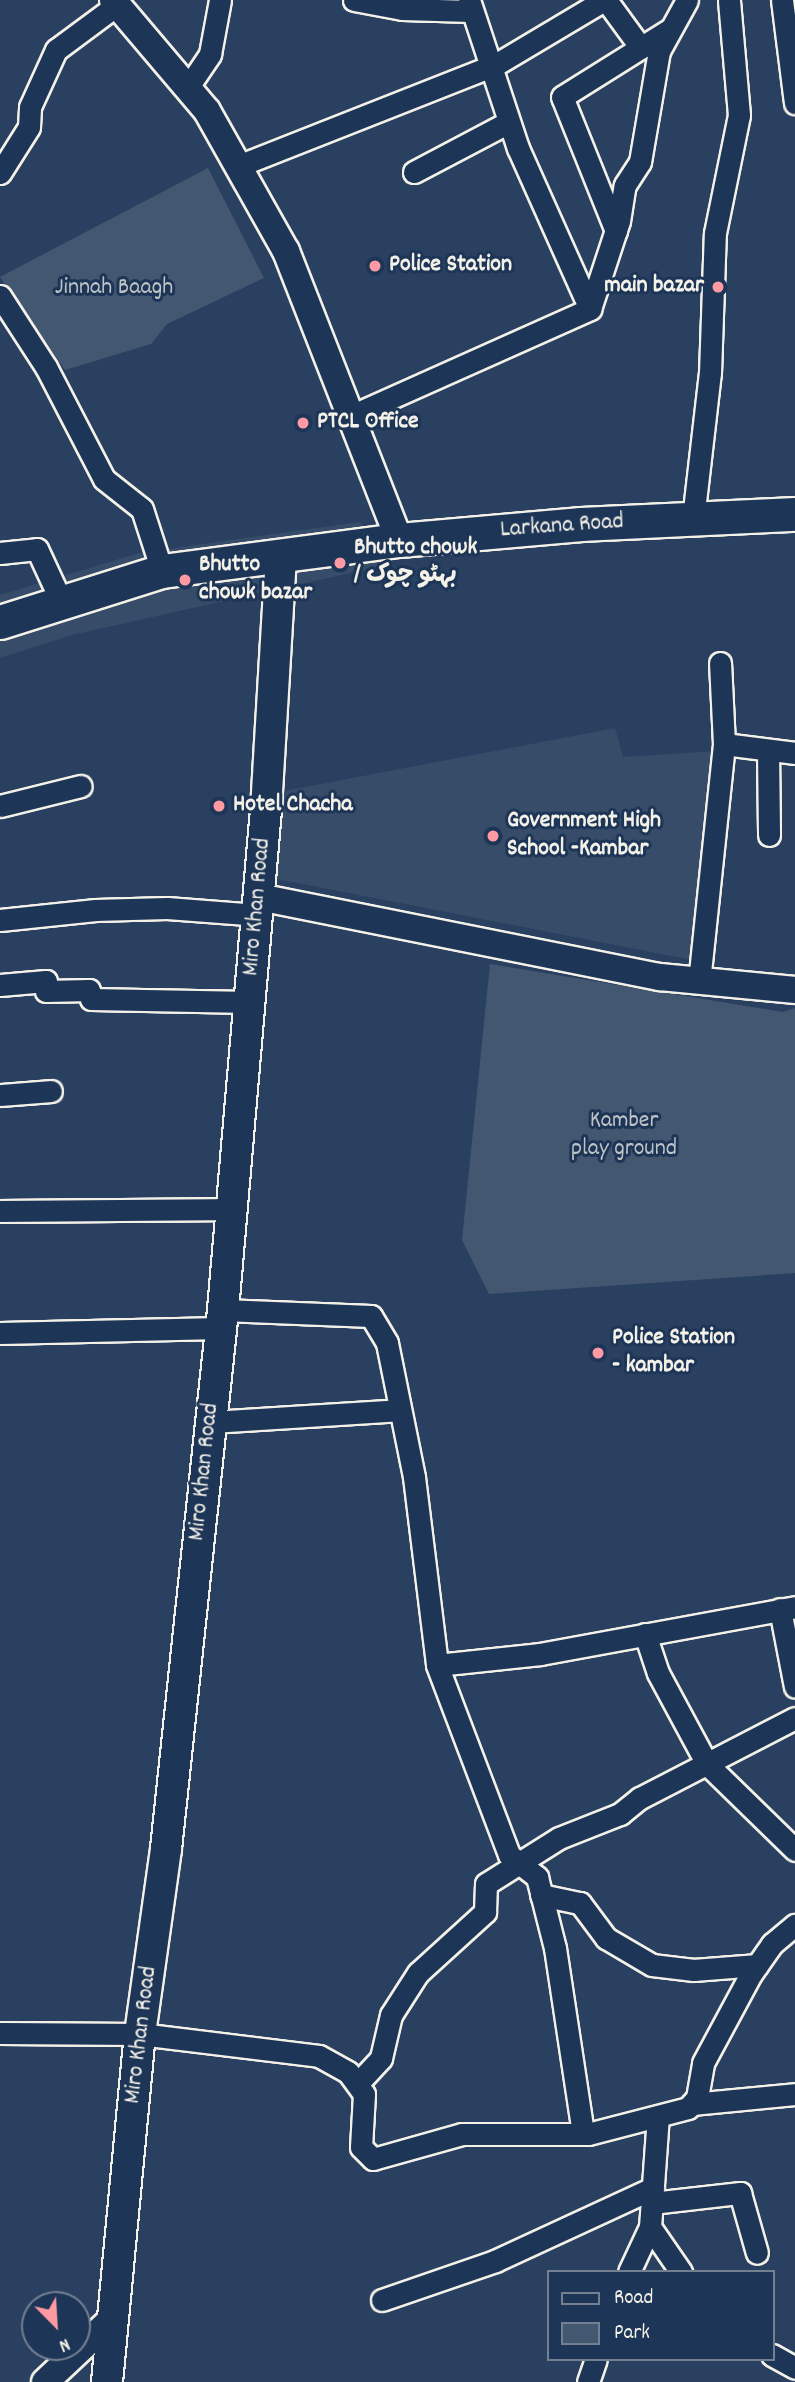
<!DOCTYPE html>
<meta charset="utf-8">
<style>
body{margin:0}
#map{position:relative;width:795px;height:2382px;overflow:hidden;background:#2a4060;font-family:Dekko,"Playpen Sans Arabic",sans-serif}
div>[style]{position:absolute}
.built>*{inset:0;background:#374c69}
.green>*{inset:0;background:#445771}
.roads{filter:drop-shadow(2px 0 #f4f1e8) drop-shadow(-2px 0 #f4f1e8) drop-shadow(0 2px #f4f1e8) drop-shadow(0 -2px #f4f1e8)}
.minor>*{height:21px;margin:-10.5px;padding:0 10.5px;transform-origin:10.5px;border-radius:10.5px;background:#1d3557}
.tertiary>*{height:26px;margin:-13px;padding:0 13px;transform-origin:13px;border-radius:13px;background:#1d3557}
.secondary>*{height:30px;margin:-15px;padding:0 15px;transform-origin:15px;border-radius:15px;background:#1d3557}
.primary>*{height:33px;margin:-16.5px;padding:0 16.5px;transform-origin:16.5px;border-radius:16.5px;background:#1d3557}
.dots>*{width:19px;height:19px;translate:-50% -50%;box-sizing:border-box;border:4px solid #1d3557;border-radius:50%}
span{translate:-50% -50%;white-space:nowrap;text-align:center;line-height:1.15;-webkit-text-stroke:6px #1d3557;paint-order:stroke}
.poi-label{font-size:24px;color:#f4f1e8;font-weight:700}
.left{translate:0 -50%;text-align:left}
.right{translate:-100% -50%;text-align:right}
.park-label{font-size:24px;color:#bfc3c4}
.street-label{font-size:24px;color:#f4f1e8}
.legend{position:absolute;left:547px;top:2270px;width:228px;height:91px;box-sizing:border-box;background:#1d3557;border:2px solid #738091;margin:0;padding:9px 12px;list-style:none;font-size:21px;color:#f4f1e8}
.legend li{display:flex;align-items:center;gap:14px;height:35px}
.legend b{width:35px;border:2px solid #738091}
.north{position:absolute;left:21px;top:2291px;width:70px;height:70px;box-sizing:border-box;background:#1d3557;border:2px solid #738091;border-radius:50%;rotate:156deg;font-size:19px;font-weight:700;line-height:28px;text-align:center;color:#f4f1e8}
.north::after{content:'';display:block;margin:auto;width:24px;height:32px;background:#ff9aa2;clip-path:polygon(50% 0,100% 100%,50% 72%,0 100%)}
</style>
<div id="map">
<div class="built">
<i style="clip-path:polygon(360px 522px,387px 565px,72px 635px,0 658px,0 595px,139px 553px)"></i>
<i style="clip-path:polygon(615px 728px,623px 757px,718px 751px,692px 960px,277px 879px,279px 792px)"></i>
</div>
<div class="green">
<i style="clip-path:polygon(208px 168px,264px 278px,167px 324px,151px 344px,65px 370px,0 277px)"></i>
<i style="clip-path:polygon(490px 964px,783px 1012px,795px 1008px,795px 1273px,489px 1294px,462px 1240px)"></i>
</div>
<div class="roads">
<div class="minor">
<i style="left:354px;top:0;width:49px;rotate:10.6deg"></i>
<i style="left:402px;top:9px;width:69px;rotate:1.7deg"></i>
<i style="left:469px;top:0;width:156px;rotate:71.7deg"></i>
<i style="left:518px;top:148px;width:176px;rotate:65.9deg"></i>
<i style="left:606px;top:0;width:59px;rotate:53.9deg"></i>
<i style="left:782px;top:0;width:104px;rotate:82.8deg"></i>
<i style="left:188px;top:87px;width:40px;rotate:-56deg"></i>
<i style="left:210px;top:54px;width:55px;rotate:-79.5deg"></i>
<i style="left:238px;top:166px;width:276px;rotate:-21.5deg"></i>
<i style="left:495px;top:65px;width:127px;rotate:-30.8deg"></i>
<i style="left:414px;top:172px;width:107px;rotate:-27.8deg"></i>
<i style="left:0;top:173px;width:54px;rotate:-57.8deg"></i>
<i style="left:29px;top:127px;width:20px;rotate:-87deg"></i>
<i style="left:30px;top:107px;width:63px;rotate:-65.5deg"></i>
<i style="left:56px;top:50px;width:77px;rotate:-36.6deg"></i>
<i style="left:616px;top:231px;width:144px;rotate:-111.9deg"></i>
<i style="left:562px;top:97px;width:126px;rotate:-32.1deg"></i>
<i style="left:0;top:296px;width:85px;rotate:57.1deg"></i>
<i style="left:46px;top:367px;width:126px;rotate:62.6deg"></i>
<i style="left:104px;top:479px;width:48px;rotate:38.3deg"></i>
<i style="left:142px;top:509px;width:65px;rotate:72.1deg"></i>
<i style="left:353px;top:415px;width:260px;rotate:-24.1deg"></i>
<i style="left:590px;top:309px;width:93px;rotate:-71.8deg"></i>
<i style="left:619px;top:221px;width:36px;rotate:-81deg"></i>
<i style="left:625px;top:185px;width:27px;rotate:-57deg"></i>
<i style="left:640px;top:162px;width:113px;rotate:-80.3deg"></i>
<i style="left:659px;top:51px;width:58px;rotate:-61.2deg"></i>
<i style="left:693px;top:519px;width:147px;rotate:-83.4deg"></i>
<i style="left:710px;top:373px;width:140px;rotate:-88deg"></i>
<i style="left:715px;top:233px;width:120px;rotate:-78.5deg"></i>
<i style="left:739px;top:115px;width:115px;rotate:-95deg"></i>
<i style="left:0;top:553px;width:37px;rotate:-6deg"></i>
<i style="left:37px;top:549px;width:57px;rotate:65.2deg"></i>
<i style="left:724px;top:744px;width:72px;rotate:7.2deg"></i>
<i style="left:768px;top:750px;width:85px;rotate:89.3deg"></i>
<i style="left:0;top:806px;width:83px;rotate:-13.9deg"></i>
<i style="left:0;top:920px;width:96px;rotate:-6deg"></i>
<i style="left:95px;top:910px;width:72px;rotate:-1.6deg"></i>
<i style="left:167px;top:908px;width:90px;rotate:4.4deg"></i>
<i style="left:699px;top:982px;width:239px;rotate:-84deg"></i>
<i style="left:724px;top:744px;width:81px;rotate:-92.8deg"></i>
<i style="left:0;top:985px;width:46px;rotate:-5deg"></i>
<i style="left:46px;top:981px;width:10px;rotate:90deg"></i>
<i style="left:46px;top:991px;width:43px;rotate:-1.3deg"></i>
<i style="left:89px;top:990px;width:9px;rotate:77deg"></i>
<i style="left:91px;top:999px;width:159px;rotate:1.1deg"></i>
<i style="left:0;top:1095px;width:51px;rotate:-4.5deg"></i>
<i style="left:0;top:1211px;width:232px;rotate:-0.5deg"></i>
<i style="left:223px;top:1310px;width:148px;rotate:2.3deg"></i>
<i style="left:371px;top:1316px;width:31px;rotate:59deg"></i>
<i style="left:387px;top:1343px;width:137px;rotate:78.6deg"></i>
<i style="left:414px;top:1477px;width:189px;rotate:83deg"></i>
<i style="left:437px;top:1665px;width:203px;rotate:69.2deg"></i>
<i style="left:509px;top:1855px;width:36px;rotate:38deg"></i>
<i style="left:537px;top:1877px;width:73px;rotate:75.8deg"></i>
<i style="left:555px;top:1948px;width:188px;rotate:81.4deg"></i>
<i style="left:0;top:1333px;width:220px;rotate:-1.3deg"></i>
<i style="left:210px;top:1422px;width:190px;rotate:-3.6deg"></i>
<i style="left:780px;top:1609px;width:79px;rotate:79.1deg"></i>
<i style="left:645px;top:1634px;width:41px;rotate:71.6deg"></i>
<i style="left:658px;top:1673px;width:103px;rotate:61.7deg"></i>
<i style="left:707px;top:1764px;width:123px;rotate:44.3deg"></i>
<i style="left:437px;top:1665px;width:104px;rotate:-6.1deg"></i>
<i style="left:540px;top:1654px;width:259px;rotate:-10.4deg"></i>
<i style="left:541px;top:1895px;width:40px;rotate:12deg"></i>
<i style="left:580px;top:1903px;width:44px;rotate:53.4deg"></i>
<i style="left:606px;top:1938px;width:53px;rotate:30.4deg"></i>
<i style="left:652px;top:1965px;width:42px;rotate:6.8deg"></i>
<i style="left:694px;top:1970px;width:63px;rotate:-4.5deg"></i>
<i style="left:0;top:2033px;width:140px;rotate:0.4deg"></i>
<i style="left:140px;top:2034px;width:180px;rotate:7deg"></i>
<i style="left:319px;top:2056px;width:33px;rotate:29deg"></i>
<i style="left:348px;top:2072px;width:27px;rotate:54deg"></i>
<i style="left:364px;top:2094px;width:53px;rotate:93.2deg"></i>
<i style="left:361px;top:2147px;width:17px;rotate:45deg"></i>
<i style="left:373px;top:2159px;width:92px;rotate:-15.7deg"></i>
<i style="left:462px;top:2134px;width:126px"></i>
<i style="left:588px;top:2134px;width:103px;rotate:-14.6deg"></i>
<i style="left:688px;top:2108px;width:13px;rotate:-48deg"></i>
<i style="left:697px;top:2098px;width:36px;rotate:-80deg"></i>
<i style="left:703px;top:2063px;width:101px;rotate:-61.7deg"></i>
<i style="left:751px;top:1974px;width:37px;rotate:-55deg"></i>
<i style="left:772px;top:1944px;width:30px;rotate:-40deg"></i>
<i style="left:358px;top:2083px;width:34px;rotate:-47deg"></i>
<i style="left:381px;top:2058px;width:44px;rotate:-76.9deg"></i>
<i style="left:391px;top:2015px;width:50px;rotate:-57.3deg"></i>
<i style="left:418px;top:1973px;width:91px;rotate:-42.3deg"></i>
<i style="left:485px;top:1912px;width:28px;rotate:-88deg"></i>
<i style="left:486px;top:1884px;width:86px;rotate:-32.2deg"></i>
<i style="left:559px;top:1838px;width:66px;rotate:-21.5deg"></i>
<i style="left:620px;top:1814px;width:26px;rotate:-39deg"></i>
<i style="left:640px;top:1798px;width:174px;rotate:-27.3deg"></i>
<i style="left:692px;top:2104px;width:103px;rotate:-5.5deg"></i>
<i style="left:652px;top:2203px;width:89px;rotate:-6.5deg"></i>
<i style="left:740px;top:2193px;width:62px;rotate:74.2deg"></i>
<i style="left:650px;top:2227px;width:55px;rotate:55.4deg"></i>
<i style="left:629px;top:2272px;width:50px;rotate:-65deg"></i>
<i style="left:650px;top:2227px;width:111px;rotate:-85.9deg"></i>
<i style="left:382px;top:2300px;width:120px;rotate:-19deg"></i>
<i style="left:495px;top:2261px;width:174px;rotate:-24.8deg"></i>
<i style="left:772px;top:2355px;width:26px;rotate:29deg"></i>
<i style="left:588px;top:2382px;width:24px;rotate:-71deg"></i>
</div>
<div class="tertiary">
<i style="left:113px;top:0;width:145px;rotate:49.7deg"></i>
<i style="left:207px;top:111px;width:161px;rotate:60.6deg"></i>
<i style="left:286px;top:251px;width:310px;rotate:68.6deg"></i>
<i style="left:259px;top:897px;width:409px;rotate:11.3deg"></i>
<i style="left:660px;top:977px;width:136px;rotate:5.5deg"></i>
<i style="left:45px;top:2382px;width:92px;rotate:-43.2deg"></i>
</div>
<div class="secondary">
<i style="left:107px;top:2382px;width:350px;rotate:-84.6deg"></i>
<i style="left:140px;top:2034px;width:187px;rotate:-82deg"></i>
<i style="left:166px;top:1849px;width:542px;rotate:-83.96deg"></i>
<i style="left:223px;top:1310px;width:503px;rotate:-85.09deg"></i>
<i style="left:266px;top:809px;width:250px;rotate:-86.6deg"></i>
</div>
<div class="primary">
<i style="left:0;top:622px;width:170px;rotate:-17.5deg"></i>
<i style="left:162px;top:571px;width:239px;rotate:-7.5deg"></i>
<i style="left:399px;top:540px;width:183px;rotate:-5deg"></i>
<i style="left:581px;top:524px;width:214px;rotate:-2.7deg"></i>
</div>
</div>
<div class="dots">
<i style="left:375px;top:266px;background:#ff9aa2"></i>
<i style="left:718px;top:287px;background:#ff9aa2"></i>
<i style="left:303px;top:423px;background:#ff9aa2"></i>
<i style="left:340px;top:563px;background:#ff9aa2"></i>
<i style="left:185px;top:580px;background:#ff9aa2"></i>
<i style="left:219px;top:806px;background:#ff9aa2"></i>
<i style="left:493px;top:836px;background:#ff9aa2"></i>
<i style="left:598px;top:1353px;background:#ff9aa2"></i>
</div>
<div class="poi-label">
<span class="left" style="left:389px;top:266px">Police Station</span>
<span class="right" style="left:704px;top:287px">main bazar</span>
<span class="left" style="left:317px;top:423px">PTCL Office</span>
<span class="left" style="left:354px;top:563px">Bhutto chowk<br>/ بہٹو چوک</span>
<span class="left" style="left:199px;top:580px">Bhutto<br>chowk bazar</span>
<span class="left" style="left:233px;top:806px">Hotel Chacha</span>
<span class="left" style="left:507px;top:836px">Government High<br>School -Kambar</span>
<span class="left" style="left:612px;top:1353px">Police Station<br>- kambar</span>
</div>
<div class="park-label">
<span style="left:114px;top:289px">Jinnah Baagh</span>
<span style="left:624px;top:1136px">Kamber<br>play ground</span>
</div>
<div class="street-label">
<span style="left:562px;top:527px;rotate:-4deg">Larkana Road</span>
<span style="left:258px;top:907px;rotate:-85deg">Miro Khan Road</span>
<span style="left:205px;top:1472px;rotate:-84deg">Miro Khan Road</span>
<span style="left:142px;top:2035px;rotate:-83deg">Miro Khan Road</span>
</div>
<ul class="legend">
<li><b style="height:9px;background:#1d3557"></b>Road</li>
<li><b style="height:19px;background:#445771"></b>Park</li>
</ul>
<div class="north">N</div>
</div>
